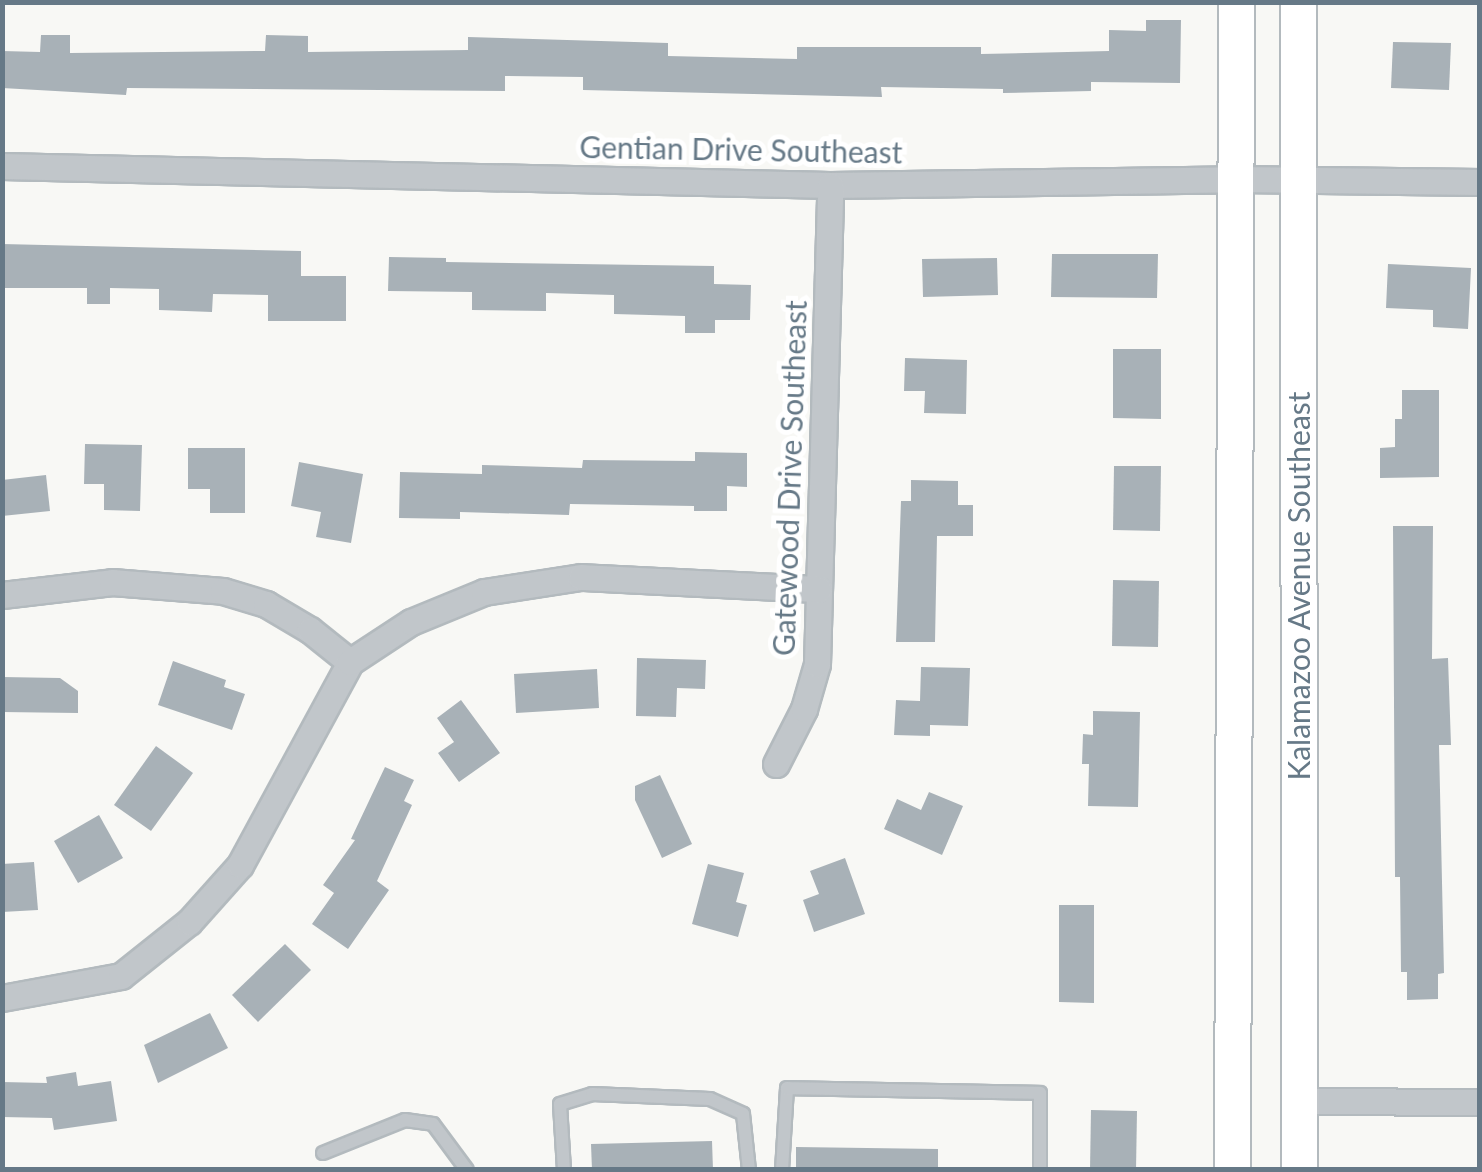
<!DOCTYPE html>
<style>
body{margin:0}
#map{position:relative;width:1482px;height:1172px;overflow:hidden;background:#f8f8f5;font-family:Lato,sans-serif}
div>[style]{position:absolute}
.building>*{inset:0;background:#a8b1b7}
.roads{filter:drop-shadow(2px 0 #b3babe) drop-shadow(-2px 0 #b3babe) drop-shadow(0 2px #b3babe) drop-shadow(0 -2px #b3babe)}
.lane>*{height:12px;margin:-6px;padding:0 6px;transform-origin:6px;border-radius:6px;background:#c1c6ca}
.street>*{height:25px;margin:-12.5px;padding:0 12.5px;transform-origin:12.5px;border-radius:12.5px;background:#c1c6ca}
.secondary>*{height:35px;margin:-17.5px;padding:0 17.5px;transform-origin:17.5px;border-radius:17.5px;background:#fff}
span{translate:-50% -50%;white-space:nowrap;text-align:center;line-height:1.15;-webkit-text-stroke:10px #fff;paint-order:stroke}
.street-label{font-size:30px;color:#667987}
.frame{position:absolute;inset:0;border:5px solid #667987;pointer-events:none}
</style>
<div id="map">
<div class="building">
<i style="clip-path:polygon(1146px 20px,1181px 20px,1180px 83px,1091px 82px,1091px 91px,1003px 93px,1003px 89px,881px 87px,882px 97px,583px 90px,583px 77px,505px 76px,505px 91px,127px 88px,126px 95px,2px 88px,2px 51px,40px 52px,41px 35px,70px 35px,70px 53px,265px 51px,266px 35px,308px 36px,308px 52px,468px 50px,468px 37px,668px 43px,668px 56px,797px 59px,797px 47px,981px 47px,981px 54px,1109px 51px,1109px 30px,1146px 31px)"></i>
<i style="clip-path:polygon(1393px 42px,1451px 43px,1449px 90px,1391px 88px)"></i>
<i style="clip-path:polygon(2px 244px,301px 251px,301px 276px,346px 276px,346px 321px,268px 321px,268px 295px,213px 294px,212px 312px,159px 310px,159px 289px,110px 288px,110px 304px,87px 304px,87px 288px,2px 288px)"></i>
<i style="clip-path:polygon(1052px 254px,1158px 254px,1157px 298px,1051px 297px)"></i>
<i style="clip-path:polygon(389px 257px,446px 258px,446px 262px,714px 266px,714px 284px,751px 285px,750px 320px,715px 320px,715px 333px,685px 333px,685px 316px,614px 314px,614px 295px,546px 293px,546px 311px,472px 310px,472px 292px,388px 291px)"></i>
<i style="clip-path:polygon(997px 258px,998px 295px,923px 297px,922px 259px)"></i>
<i style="clip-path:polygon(1388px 264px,1471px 268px,1468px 329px,1433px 327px,1433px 310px,1386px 308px)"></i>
<i style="clip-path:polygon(1113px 349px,1161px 349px,1161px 419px,1113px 418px)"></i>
<i style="clip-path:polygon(905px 358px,967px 360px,966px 414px,924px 413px,925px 391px,904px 391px)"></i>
<i style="clip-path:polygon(1402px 390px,1439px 390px,1439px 477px,1380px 478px,1380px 448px,1395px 447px,1395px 419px,1402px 419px)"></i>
<i style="clip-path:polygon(85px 444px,142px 445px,140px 511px,104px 510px,104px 484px,84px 484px)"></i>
<i style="clip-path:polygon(188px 448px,245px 448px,245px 513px,210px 513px,210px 489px,188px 489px)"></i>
<i style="clip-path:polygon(695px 452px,747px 453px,747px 487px,727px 486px,727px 511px,694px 511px,694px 506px,570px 504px,569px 515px,460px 512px,460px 519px,399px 518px,400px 472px,482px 474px,482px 465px,582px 468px,583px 460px,695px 461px)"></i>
<i style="clip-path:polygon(299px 462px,363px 474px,351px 543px,316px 537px,321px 512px,291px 506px)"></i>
<i style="clip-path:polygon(1114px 466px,1161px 466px,1160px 531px,1113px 530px)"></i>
<i style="clip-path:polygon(46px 475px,50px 511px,2px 516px,2px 480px)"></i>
<i style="clip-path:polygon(911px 480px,958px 481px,958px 505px,973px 505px,973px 536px,937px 536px,935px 642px,896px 642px,901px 501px,911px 501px)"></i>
<i style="clip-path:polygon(1393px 526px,1433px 526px,1432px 659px,1448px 658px,1451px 745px,1439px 745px,1444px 973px,1438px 974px,1438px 999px,1407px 1000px,1407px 972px,1401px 972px,1400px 877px,1395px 877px)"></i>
<i style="clip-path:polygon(1113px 580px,1159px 581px,1158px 647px,1112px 646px)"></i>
<i style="clip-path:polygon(637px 658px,706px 660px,705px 689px,677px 688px,676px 717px,636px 716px)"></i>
<i style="clip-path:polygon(173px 661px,226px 680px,224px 687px,245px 694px,232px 730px,158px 705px)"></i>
<i style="clip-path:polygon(921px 667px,970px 668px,968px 726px,930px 725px,930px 736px,894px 735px,896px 700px,920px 701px)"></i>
<i style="clip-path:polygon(597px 669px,599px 708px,516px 713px,514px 674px)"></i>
<i style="clip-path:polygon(2px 677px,60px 678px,78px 691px,78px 713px,2px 712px)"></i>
<i style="clip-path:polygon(461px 700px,500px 753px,459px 782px,438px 753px,454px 742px,437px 718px)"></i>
<i style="clip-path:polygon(1093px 711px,1140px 712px,1138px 807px,1088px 806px,1089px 764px,1082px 764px,1083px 734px,1093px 735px)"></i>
<i style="clip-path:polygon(156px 746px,193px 773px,151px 831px,114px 805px)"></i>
<i style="clip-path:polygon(385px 767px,414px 780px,404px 801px,412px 805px,377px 881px,389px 890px,348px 949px,312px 924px,334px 893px,323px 885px,355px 840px,351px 839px)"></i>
<i style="clip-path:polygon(660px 775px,692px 844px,662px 858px,635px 800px,635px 786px)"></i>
<i style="clip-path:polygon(929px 792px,963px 806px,942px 855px,884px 829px,897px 799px,921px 810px)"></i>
<i style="clip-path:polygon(99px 815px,123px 858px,78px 883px,54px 841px)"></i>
<i style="clip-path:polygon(845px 858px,865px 914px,814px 932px,803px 900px,819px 894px,810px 871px)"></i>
<i style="clip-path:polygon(34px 862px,38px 910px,2px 912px,2px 864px)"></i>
<i style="clip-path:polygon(708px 864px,744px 873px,736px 902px,747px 905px,738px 937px,692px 924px)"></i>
<i style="clip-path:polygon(1059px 905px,1094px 905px,1094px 1003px,1059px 1002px)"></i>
<i style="clip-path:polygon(285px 944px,311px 970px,258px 1022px,232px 995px)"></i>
<i style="clip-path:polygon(210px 1013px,228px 1048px,158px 1083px,144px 1045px)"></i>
<i style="clip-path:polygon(76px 1072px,78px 1086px,111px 1081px,117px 1121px,54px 1130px,52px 1118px,2px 1117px,2px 1082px,47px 1083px,46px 1077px)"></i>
<i style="clip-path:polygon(1091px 1110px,1137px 1111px,1136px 1170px,1090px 1170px)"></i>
<i style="clip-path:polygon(712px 1141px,713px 1170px,592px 1170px,591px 1144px)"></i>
<i style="clip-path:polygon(796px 1147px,938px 1149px,938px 1170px,796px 1170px)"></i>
</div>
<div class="roads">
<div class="lane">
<i style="left:323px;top:1153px;width:88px;rotate:-21.9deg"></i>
<i style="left:405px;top:1120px;width:28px;rotate:8deg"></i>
<i style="left:433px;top:1124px;width:57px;rotate:53.5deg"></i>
<i style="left:564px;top:1170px;width:66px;rotate:-93.5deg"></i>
<i style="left:560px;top:1104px;width:34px;rotate:-17deg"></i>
<i style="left:592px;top:1094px;width:118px;rotate:2.4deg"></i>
<i style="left:710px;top:1099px;width:36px;rotate:24deg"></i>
<i style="left:743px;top:1114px;width:56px;rotate:83.9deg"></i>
<i style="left:782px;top:1170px;width:82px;rotate:-86.5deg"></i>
<i style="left:787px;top:1088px;width:253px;rotate:1.1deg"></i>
<i style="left:1040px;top:1093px;width:77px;rotate:90deg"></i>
</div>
<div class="street">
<i style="left:2px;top:166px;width:828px;rotate:1.31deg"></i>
<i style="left:830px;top:185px;width:406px;rotate:-0.8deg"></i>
<i style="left:1236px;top:179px;width:244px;rotate:0.7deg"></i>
<i style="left:2px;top:595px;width:111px;rotate:-6.7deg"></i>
<i style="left:112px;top:582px;width:111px;rotate:4.6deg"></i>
<i style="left:223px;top:591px;width:45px;rotate:16.8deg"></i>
<i style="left:266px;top:604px;width:51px;rotate:30.6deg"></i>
<i style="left:310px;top:630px;width:51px;rotate:38.7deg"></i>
<i style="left:776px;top:764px;width:62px;rotate:-63deg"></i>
<i style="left:804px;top:709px;width:47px;rotate:-73.9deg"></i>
<i style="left:817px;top:664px;width:479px;rotate:-88.4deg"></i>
<i style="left:2px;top:998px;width:121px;rotate:-10.5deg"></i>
<i style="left:121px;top:976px;width:87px;rotate:-38.5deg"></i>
<i style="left:189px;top:922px;width:76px;rotate:-48.2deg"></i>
<i style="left:240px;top:865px;width:231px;rotate:-61.5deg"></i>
<i style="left:350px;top:662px;width:73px;rotate:-33.3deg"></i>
<i style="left:411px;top:622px;width:79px;rotate:-22.3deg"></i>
<i style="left:484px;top:592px;width:98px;rotate:-8.8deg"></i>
<i style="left:581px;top:577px;width:238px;rotate:2.9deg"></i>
<i style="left:1299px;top:1101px;width:181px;rotate:0.3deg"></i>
</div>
<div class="secondary">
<i style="left:1298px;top:2px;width:1168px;rotate:89.95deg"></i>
<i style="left:1232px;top:1170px;width:1168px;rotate:-89.8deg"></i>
</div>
</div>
<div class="street-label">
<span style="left:741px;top:149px;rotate:1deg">Gentian Drive Southeast</span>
<span style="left:789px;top:478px;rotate:-88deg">Gatewood Drive Southeast</span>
<span style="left:1298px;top:586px;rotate:-90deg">Kalamazoo Avenue Southeast</span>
</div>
<div class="frame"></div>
</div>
